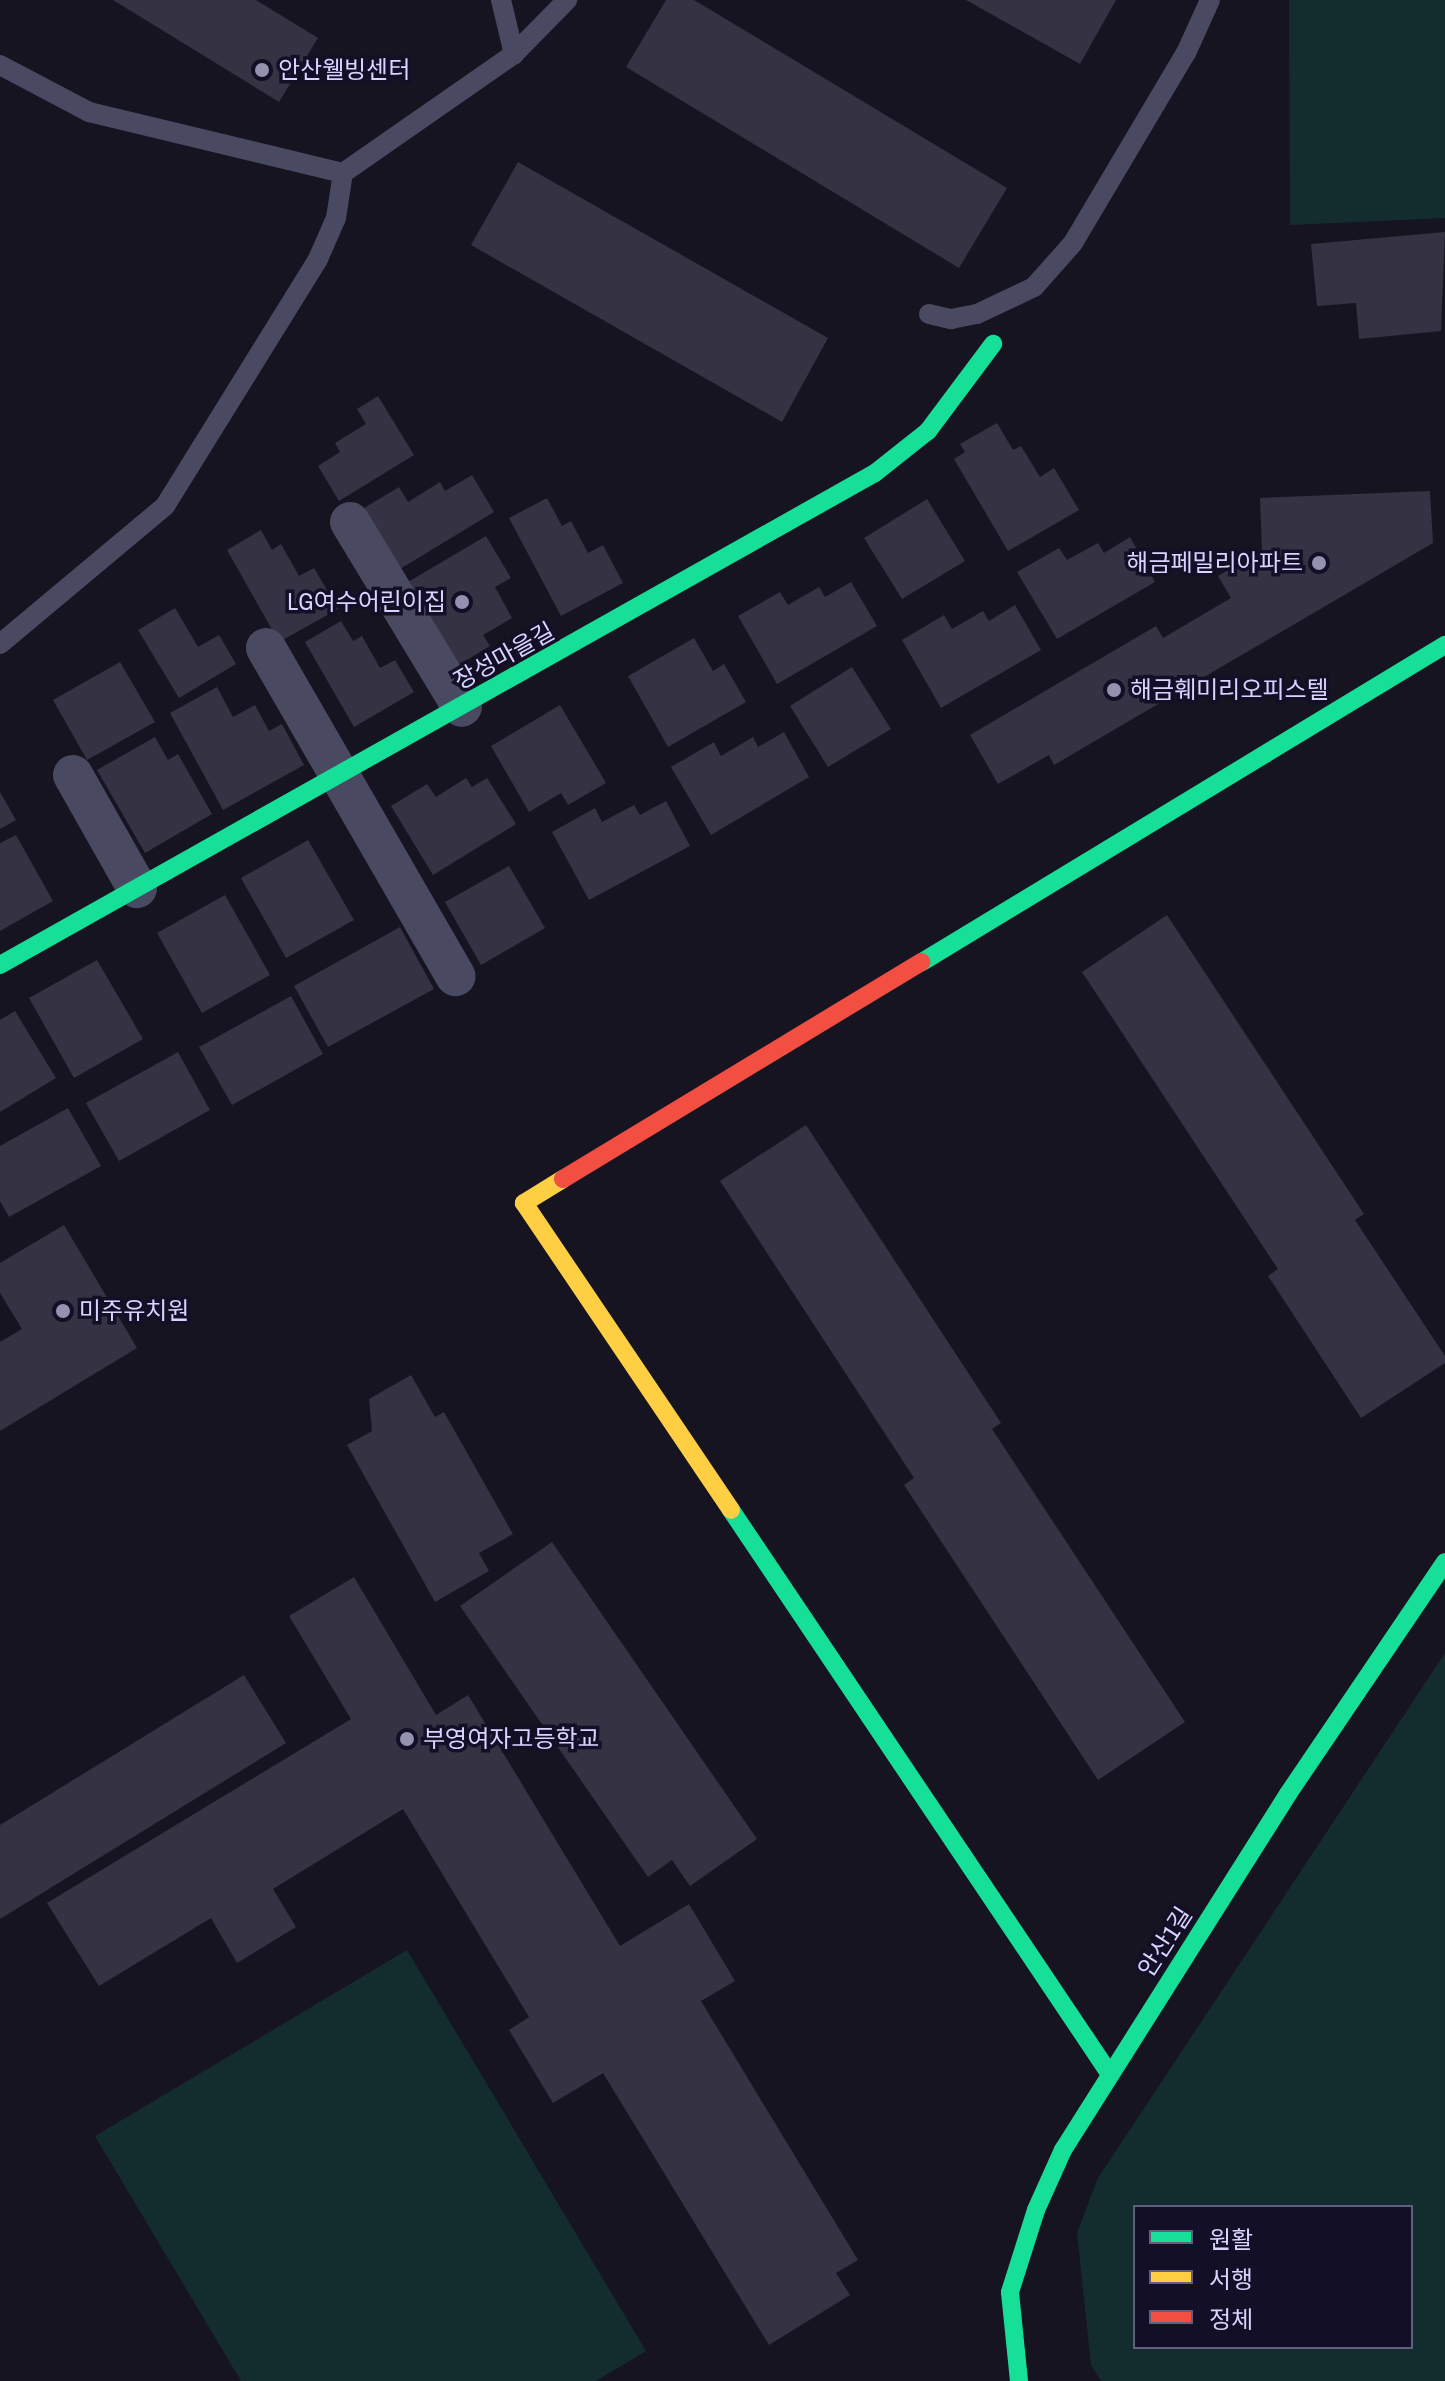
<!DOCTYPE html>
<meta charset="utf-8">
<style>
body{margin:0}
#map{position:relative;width:1445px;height:2381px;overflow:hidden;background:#161421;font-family:"Archivo Narrow","Noto Sans KR",sans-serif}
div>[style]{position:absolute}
.green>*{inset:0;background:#132c2d}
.building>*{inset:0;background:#343243}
.lane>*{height:20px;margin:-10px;padding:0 10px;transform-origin:10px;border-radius:10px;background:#4a4962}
.street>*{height:40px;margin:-20px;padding:0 20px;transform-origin:20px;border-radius:20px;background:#4a4962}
.fast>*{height:18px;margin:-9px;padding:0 9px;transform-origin:9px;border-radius:9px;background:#16e098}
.slow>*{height:18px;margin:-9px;padding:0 9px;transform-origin:9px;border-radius:9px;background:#ffcf43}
.jam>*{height:18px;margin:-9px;padding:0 9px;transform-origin:9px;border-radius:9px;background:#f24e42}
.dots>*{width:22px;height:22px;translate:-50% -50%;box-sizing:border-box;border:4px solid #130f26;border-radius:50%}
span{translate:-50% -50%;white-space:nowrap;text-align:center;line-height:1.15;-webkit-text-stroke:7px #130f26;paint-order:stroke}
.poi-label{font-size:24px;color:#d9d4ff}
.left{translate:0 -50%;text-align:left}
.right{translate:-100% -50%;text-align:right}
.street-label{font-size:24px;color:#d9d4ff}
.legend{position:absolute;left:1133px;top:2205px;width:280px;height:144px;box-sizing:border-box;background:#130f26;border:2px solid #625e7d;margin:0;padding:10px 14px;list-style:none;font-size:24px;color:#d9d4ff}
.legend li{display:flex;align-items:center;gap:16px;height:40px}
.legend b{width:40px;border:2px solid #625e7d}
</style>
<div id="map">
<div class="green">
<i style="clip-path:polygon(1289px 0,1445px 0,1445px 218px,1290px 225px)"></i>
<i style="clip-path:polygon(evenodd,1445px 1653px,1445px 2381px,1101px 2381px,1091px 2365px,1077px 2233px,1098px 2178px,1445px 1653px,1135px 2207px,1411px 2207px,1411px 2347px,1135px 2347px,1135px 2207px)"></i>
<i style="clip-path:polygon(407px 1950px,646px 2351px,596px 2381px,241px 2381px,95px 2136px)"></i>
</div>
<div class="building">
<i style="clip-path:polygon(113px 0,256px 0,318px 38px,279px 102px)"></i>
<i style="clip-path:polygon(666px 0,694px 0,1007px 188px,959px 268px,626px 67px)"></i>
<i style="clip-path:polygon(966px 0,1116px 0,1080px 64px)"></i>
<i style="clip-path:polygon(518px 162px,828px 338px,782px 422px,471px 245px)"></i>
<i style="clip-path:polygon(1445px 232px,1441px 331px,1359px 339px,1356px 303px,1317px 306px,1311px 244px)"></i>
<i style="clip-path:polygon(378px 396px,414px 455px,339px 501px,318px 466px,340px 452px,335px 443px,366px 424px,357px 409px)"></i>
<i style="clip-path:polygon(997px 423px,1013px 450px,1021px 446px,1040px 477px,1054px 468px,1079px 510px,1008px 551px,954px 459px,965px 452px,960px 444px)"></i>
<i style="clip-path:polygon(472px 475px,494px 512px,400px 569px,364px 508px,399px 487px,408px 502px,440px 482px,445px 491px)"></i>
<i style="clip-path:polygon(1430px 491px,1433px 543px,1054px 765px,1049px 755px,998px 784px,970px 735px,1156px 626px,1163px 638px,1231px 598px,1218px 576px,1262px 550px,1260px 498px)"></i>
<i style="clip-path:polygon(547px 498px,562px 526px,571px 521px,588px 553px,603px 545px,623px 583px,561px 616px,509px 518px)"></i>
<i style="clip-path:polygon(927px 499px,965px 561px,902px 599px,864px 538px)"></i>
<i style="clip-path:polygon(261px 530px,272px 550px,281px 544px,299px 576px,314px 568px,338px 609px,279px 642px,227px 550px)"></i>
<i style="clip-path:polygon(486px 536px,511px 578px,495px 587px,512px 618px,483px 635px,490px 646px,457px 666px,408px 582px)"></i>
<i style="clip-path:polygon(1130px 537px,1155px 582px,1057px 639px,1017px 572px,1059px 548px,1067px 560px,1098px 543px,1104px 553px)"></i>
<i style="clip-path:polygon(851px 582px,877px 626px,777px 684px,738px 616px,780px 592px,788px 605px,819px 587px,825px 597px)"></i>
<i style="clip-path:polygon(1015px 605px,1041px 650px,941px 708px,902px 640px,944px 615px,952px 629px,983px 611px,989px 621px)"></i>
<i style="clip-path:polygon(175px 608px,198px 647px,219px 635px,236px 664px,179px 698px,138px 630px)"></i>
<i style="clip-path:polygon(341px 621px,353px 641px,362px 636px,380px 668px,395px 660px,414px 692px,354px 727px,305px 642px)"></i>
<i style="clip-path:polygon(694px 638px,713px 671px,724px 664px,746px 702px,668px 747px,628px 676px)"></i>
<i style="clip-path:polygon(120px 662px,155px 722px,87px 760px,53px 700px)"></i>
<i style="clip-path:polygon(852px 667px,891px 729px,828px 767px,790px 706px)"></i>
<i style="clip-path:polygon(217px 687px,233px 717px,255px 705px,269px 731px,282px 724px,304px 765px,223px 810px,170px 713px)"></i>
<i style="clip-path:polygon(560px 705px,606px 783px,568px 805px,561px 793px,529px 812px,491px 746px)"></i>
<i style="clip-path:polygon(784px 732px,809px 777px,711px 835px,671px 767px,714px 742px,721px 756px,753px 737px,758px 747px)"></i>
<i style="clip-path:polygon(155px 737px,168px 760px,178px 754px,212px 814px,145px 853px,97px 770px)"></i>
<i style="clip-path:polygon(466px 778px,472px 787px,487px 778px,516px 824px,433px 875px,391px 806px,427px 784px,436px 797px)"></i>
<i style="clip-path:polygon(0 792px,16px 820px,0 829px)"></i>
<i style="clip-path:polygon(666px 801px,690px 846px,589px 900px,552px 832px,595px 808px,602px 822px,634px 805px,640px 815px)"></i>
<i style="clip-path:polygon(16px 835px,53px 901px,0 931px,0 843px)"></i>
<i style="clip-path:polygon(308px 840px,354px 920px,286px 958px,241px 878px)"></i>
<i style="clip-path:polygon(509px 866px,545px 928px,481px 965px,445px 902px)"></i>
<i style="clip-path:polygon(225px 895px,270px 975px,202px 1013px,157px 933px)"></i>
<i style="clip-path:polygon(1167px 915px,1364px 1214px,1355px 1220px,1445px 1356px,1445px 1363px,1361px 1418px,1268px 1276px,1278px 1269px,1082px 972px)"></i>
<i style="clip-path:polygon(400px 927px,434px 989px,328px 1047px,294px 986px)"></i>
<i style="clip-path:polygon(97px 960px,143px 1039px,74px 1078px,29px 998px)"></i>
<i style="clip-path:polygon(291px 996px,323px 1054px,232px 1105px,199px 1047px)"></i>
<i style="clip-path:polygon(15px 1011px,56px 1078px,0 1112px,0 1020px)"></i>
<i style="clip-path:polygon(178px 1052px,210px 1110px,119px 1161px,86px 1103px)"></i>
<i style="clip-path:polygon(68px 1108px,101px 1166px,9px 1217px,0 1201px,0 1146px)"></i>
<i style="clip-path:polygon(806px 1125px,1001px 1423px,992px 1429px,1185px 1722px,1098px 1780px,904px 1485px,914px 1478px,720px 1181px)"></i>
<i style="clip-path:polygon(64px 1225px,137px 1348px,0 1431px,0 1342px,22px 1329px,0 1293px,0 1263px)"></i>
<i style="clip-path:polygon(411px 1375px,435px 1417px,444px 1412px,513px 1534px,479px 1553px,489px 1571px,435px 1602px,347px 1445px,372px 1431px,369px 1399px)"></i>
<i style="clip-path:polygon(552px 1542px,757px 1839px,690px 1886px,672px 1860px,648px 1877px,460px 1606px)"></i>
<i style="clip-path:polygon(354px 1577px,436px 1715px,468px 1695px,620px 1946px,689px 1904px,735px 1981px,701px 2001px,858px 2260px,836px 2273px,850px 2295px,769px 2345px,603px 2073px,553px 2103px,509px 2030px,529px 2017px,403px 1809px,273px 1889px,296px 1927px,237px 1963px,211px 1918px,99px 1986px,47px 1903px,351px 1719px,289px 1616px)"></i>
<i style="clip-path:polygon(244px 1675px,286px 1743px,0 1919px,0 1825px)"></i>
</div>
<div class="lane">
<i style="left:501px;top:0;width:56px;rotate:76.5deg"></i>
<i style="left:514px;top:54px;width:76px;rotate:-45.5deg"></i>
<i style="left:0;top:65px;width:101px;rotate:27.8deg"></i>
<i style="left:89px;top:112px;width:261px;rotate:13.5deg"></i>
<i style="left:929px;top:314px;width:23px;rotate:13deg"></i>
<i style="left:951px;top:319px;width:26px;rotate:-11deg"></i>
<i style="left:977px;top:314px;width:63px;rotate:-25.3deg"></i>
<i style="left:1034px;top:287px;width:59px;rotate:-48.4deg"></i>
<i style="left:1073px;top:243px;width:221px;rotate:-59.3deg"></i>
<i style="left:1186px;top:53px;width:58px;rotate:-65.6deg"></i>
<i style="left:0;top:644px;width:215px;rotate:-39.9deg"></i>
<i style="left:165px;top:506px;width:291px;rotate:-58.2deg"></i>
<i style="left:318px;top:259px;width:45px;rotate:-66.3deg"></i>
<i style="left:336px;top:218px;width:46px;rotate:-81.2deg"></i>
<i style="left:343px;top:173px;width:208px;rotate:-34.8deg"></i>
</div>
<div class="street">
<i style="left:350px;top:522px;width:216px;rotate:58.8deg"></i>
<i style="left:266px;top:648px;width:379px;rotate:60deg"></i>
<i style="left:73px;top:775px;width:130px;rotate:60.5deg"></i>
</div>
<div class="fast">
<i style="left:922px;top:962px;width:612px;rotate:-31.22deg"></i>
<i style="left:0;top:965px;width:1004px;rotate:-29.35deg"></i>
<i style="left:875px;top:473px;width:68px;rotate:-38.4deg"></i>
<i style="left:928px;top:431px;width:109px;rotate:-53.2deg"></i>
<i style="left:731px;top:1510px;width:678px;rotate:56.12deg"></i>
<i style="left:1019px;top:2381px;width:89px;rotate:-95.8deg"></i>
<i style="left:1010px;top:2292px;width:86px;rotate:-72.4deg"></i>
<i style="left:1036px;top:2210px;width:66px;rotate:-65.8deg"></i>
<i style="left:1063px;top:2150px;width:421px;rotate:-57.7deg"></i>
<i style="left:1288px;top:1794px;width:280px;rotate:-55.9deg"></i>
</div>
<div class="slow">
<i style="left:563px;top:1179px;width:46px;rotate:148.4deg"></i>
<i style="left:524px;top:1203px;width:370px;rotate:56deg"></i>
</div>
<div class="jam">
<i style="left:563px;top:1179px;width:419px;rotate:-31.2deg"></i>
</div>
<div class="dots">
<i style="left:262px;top:70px;background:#9591b1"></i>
<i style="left:1319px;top:563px;background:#9591b1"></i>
<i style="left:462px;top:602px;background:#9591b1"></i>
<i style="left:1114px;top:690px;background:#9591b1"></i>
<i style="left:63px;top:1311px;background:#9591b1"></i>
<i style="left:407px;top:1739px;background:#9591b1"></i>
</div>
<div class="poi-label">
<span class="left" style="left:278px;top:70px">안산웰빙센터</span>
<span class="right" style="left:1303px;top:563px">해금페밀리아파트</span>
<span class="right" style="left:446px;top:602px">LG여수어린이집</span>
<span class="left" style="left:1130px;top:690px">해금훼미리오피스텔</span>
<span class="left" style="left:79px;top:1311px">미주유치원</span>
<span class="left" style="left:423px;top:1739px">부영여자고등학교</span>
</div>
<div class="street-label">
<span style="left:504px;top:656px;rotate:-29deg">장성마을길</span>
<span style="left:1165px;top:1942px;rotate:-57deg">안산1길</span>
</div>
<ul class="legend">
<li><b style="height:10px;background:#16e098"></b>원활</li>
<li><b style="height:10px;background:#ffcf43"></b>서행</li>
<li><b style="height:10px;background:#f24e42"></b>정체</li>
</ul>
</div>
